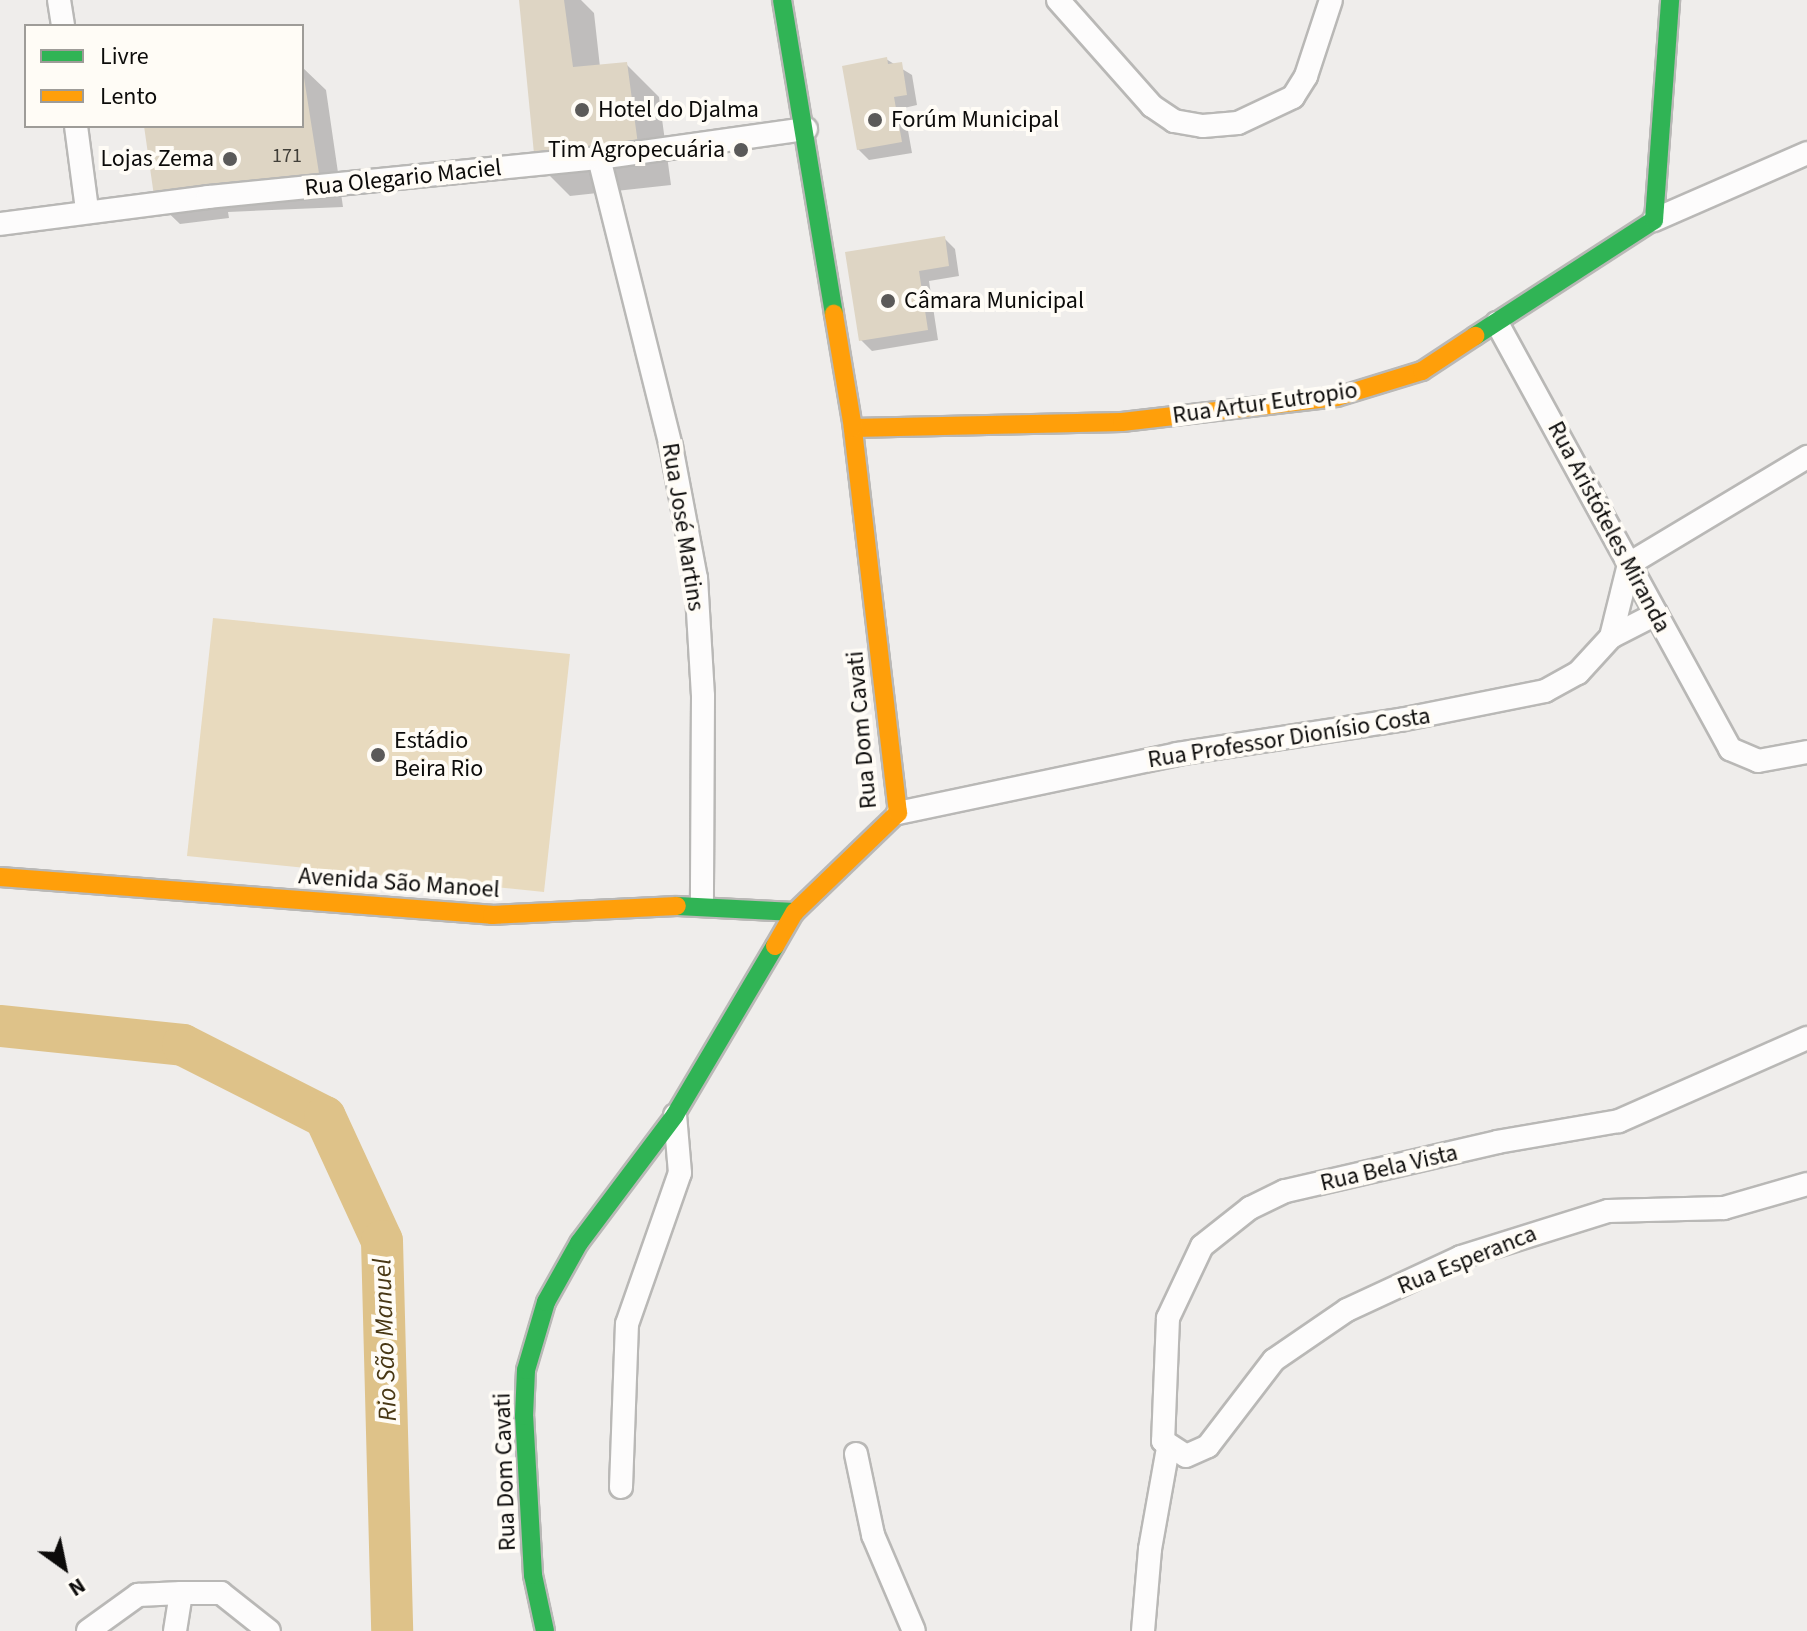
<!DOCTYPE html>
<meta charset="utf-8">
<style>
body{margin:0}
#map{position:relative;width:1807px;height:1631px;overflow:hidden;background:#efedeb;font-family:"Source Sans 3",sans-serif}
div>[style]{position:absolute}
.green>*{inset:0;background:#e8dabe}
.shadow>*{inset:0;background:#0003}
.river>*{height:42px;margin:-21px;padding:0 21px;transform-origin:21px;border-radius:21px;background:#dec289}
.building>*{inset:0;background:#ded5c4}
.roads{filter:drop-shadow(2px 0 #b9b8b6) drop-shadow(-2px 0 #b9b8b6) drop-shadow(0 2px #b9b8b6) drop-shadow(0 -2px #b9b8b6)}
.street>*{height:22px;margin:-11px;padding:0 11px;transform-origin:11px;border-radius:11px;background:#fdfcfc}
.fast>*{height:18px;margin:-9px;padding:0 9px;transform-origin:9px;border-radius:9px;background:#30b455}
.slow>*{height:18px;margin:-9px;padding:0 9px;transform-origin:9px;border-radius:9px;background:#ff9f0a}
.dots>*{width:22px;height:22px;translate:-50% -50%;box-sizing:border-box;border:4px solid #fffcf6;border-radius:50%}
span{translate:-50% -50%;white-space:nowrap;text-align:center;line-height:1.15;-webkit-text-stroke:8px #fffcf6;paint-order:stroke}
.number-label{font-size:20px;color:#403e38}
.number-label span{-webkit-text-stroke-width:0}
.poi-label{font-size:24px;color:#0c0b0a}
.left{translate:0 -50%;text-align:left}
.right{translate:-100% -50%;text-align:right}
.street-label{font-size:24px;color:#0c0b0a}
.water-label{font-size:26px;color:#483714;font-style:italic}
.legend{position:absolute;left:24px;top:24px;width:280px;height:104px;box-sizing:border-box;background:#fffcf6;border:2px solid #9e9c98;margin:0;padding:10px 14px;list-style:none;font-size:24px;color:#0c0b0a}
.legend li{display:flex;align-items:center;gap:16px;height:40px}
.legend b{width:40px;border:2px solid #9e9c98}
.north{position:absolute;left:24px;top:1527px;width:80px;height:80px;-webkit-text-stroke:6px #fffcf6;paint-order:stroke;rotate:147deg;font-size:22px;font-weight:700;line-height:32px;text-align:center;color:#0c0b0a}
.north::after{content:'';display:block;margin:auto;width:28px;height:36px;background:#0c0b0a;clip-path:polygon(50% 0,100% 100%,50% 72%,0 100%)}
</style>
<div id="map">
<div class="green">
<i style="clip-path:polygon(213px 618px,570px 654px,544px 892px,187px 856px)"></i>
</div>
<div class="shadow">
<i style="clip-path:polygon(521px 0,581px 0,594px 13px,600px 67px,626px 64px,659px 97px,671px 185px,570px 196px,537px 163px)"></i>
<i style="clip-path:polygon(886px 59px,912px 75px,917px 105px,904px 108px,912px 153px,869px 160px,858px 149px)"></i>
<i style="clip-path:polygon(302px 67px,326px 90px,343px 207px,228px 212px,229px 218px,180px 224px,157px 202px,146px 126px,302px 126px)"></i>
<i style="clip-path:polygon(944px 238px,955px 249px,959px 276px,929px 281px,938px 340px,872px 351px,861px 340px)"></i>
</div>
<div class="river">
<i style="left:0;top:1026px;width:184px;rotate:5.9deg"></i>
<i style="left:183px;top:1045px;width:159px;rotate:26.9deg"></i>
<i style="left:325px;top:1117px;width:136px;rotate:65.3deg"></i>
<i style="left:382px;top:1241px;width:390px;rotate:88.5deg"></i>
</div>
<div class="building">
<i style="clip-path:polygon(519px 0,564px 0,573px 67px,627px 62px,639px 152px,535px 164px)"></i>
<i style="clip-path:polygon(887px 57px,888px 64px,902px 62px,907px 95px,894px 97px,902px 142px,857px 150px,842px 66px)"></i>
<i style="clip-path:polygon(302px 65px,321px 186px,155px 203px,144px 126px,302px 126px)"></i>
<i style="clip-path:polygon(945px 236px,949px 266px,919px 271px,928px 330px,859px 341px,845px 252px)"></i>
</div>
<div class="roads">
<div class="street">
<i style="left:59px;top:0;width:26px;rotate:81deg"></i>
<i style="left:1058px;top:0;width:142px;rotate:48.4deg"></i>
<i style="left:1152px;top:106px;width:27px;rotate:34deg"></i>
<i style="left:1174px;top:121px;width:29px;rotate:10deg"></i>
<i style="left:1203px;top:126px;width:35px;rotate:-5deg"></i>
<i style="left:1238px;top:123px;width:61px;rotate:-25.3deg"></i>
<i style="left:1293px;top:97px;width:25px;rotate:-58deg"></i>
<i style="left:1306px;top:76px;width:80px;rotate:-71.8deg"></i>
<i style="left:76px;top:126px;width:85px;rotate:82.5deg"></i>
<i style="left:599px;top:158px;width:297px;rotate:76deg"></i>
<i style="left:671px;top:446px;width:134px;rotate:79.3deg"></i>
<i style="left:696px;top:578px;width:118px;rotate:86.6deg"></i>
<i style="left:703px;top:696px;width:209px;rotate:90.3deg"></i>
<i style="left:1654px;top:220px;width:167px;rotate:-23.6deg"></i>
<i style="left:0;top:224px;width:210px;rotate:-7.4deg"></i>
<i style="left:208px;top:197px;width:393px;rotate:-5.7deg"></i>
<i style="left:599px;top:158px;width:209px;rotate:-8deg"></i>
<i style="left:1497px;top:323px;width:486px;rotate:61.3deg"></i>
<i style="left:1730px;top:749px;width:30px;rotate:23deg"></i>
<i style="left:1758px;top:761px;width:50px;rotate:-10.4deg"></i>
<i style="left:1611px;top:637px;width:75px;rotate:-76.1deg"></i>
<i style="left:1629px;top:564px;width:208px;rotate:-31deg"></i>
<i style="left:898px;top:813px;width:285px;rotate:-11.9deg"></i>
<i style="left:1177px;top:754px;width:226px;rotate:-8.7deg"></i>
<i style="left:1400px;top:720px;width:148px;rotate:-11.3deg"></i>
<i style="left:1545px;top:691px;width:38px;rotate:-29deg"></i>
<i style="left:1578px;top:673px;width:49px;rotate:-47.5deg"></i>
<i style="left:1611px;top:637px;width:51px;rotate:-27.1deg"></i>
<i style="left:1807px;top:1038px;width:206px;rotate:156.2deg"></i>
<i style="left:1619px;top:1121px;width:123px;rotate:170.2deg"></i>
<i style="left:1498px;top:1142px;width:219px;rotate:167deg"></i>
<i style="left:1285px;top:1191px;width:39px;rotate:154deg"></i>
<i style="left:1250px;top:1208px;width:61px;rotate:141.6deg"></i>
<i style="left:1202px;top:1246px;width:80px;rotate:115.3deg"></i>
<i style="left:1168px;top:1318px;width:123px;rotate:92.3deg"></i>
<i style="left:1163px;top:1441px;width:27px;rotate:33deg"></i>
<i style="left:1186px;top:1456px;width:24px;rotate:-24deg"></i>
<i style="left:1208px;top:1446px;width:108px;rotate:-52.5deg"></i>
<i style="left:1274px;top:1360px;width:88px;rotate:-34.4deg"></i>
<i style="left:1347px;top:1310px;width:126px;rotate:-24.9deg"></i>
<i style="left:1461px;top:1257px;width:154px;rotate:-17.4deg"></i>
<i style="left:1608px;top:1211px;width:116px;rotate:-1.5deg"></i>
<i style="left:1724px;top:1208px;width:86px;rotate:-16.1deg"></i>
<i style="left:856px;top:1454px;width:83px;rotate:78.1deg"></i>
<i style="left:873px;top:1535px;width:104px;rotate:66.9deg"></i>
<i style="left:621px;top:1487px;width:163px;rotate:-87.9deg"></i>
<i style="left:627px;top:1324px;width:160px;rotate:-70.7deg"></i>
<i style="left:680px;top:1173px;width:58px;rotate:-94.9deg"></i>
<i style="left:88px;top:1631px;width:62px;rotate:-35.8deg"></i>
<i style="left:138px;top:1595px;width:43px;rotate:-2.7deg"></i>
<i style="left:181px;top:1593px;width:40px"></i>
<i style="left:221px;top:1593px;width:61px;rotate:38.4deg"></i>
<i style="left:175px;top:1631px;width:38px;rotate:-81deg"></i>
<i style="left:1143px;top:1631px;width:82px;rotate:-85.1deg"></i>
<i style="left:1150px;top:1549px;width:103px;rotate:-79.9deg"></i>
</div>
<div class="fast">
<i style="left:782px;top:0;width:318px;rotate:80.6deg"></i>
<i style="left:1475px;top:336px;width:213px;rotate:-32.9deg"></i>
<i style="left:1654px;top:220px;width:221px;rotate:-85.8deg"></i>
<i style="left:677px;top:906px;width:118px;rotate:2.9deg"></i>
<i style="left:545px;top:1631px;width:57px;rotate:-102.1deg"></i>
<i style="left:533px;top:1575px;width:159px;rotate:-93.2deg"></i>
<i style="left:524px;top:1416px;width:46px;rotate:-87.5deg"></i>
<i style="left:526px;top:1370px;width:71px;rotate:-73.6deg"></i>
<i style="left:546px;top:1302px;width:68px;rotate:-60.8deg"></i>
<i style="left:579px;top:1243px;width:160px;rotate:-53.1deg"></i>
<i style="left:675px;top:1115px;width:196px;rotate:-59.4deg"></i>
</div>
<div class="slow">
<i style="left:853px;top:428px;width:269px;rotate:-1.3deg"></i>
<i style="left:1122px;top:422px;width:216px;rotate:-6.6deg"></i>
<i style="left:1337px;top:397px;width:89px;rotate:-17deg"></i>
<i style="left:1422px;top:371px;width:64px;rotate:-33.4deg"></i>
<i style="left:0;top:877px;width:493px;rotate:4.4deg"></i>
<i style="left:492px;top:915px;width:185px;rotate:-2.8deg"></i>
<i style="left:775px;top:946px;width:39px;rotate:-60deg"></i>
<i style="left:795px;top:912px;width:143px;rotate:-43.9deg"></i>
<i style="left:898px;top:813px;width:388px;rotate:-96.7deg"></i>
<i style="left:853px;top:428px;width:116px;rotate:-99.5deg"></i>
</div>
</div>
<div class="dots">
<i style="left:582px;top:110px;background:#5b5a59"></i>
<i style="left:875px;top:120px;background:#5b5a59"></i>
<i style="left:741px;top:150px;background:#5b5a59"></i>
<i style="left:230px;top:159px;background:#5b5a59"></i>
<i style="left:888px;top:301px;background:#5b5a59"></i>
<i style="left:378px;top:755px;background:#5b5a59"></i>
</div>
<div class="number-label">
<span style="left:287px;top:156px">171</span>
</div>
<div class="poi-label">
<span class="left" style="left:598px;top:110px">Hotel do Djalma</span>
<span class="left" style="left:891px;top:120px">Forúm Municipal</span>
<span class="right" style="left:725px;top:150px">Tim Agropecuária</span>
<span class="right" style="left:214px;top:159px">Lojas Zema</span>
<span class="left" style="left:904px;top:301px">Câmara Municipal</span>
<span class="left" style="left:394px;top:755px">Estádio<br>Beira Rio</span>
</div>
<div class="street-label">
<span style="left:403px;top:178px;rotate:-6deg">Rua Olegario Maciel</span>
<span style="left:1265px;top:403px;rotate:-8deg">Rua Artur Eutropio</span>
<span style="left:683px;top:527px;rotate:81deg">Rua José Martins</span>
<span style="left:1609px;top:527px;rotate:62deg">Rua Aristóteles Miranda</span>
<span style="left:862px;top:730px;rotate:-95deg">Rua Dom Cavati</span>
<span style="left:1289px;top:738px;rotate:-9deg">Rua Professor Dionísio Costa</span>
<span style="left:399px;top:883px;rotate:4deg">Avenida São Manoel</span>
<span style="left:1389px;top:1168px;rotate:-13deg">Rua Bela Vista</span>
<span style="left:1467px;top:1260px;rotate:-22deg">Rua Esperanca</span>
<span style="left:505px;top:1472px;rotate:-92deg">Rua Dom Cavati</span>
</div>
<div class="water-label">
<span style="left:385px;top:1340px;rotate:-92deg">Rio São Manuel</span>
</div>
<ul class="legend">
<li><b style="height:10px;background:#30b455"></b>Livre</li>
<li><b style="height:10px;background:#ff9f0a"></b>Lento</li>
</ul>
<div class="north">N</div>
</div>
